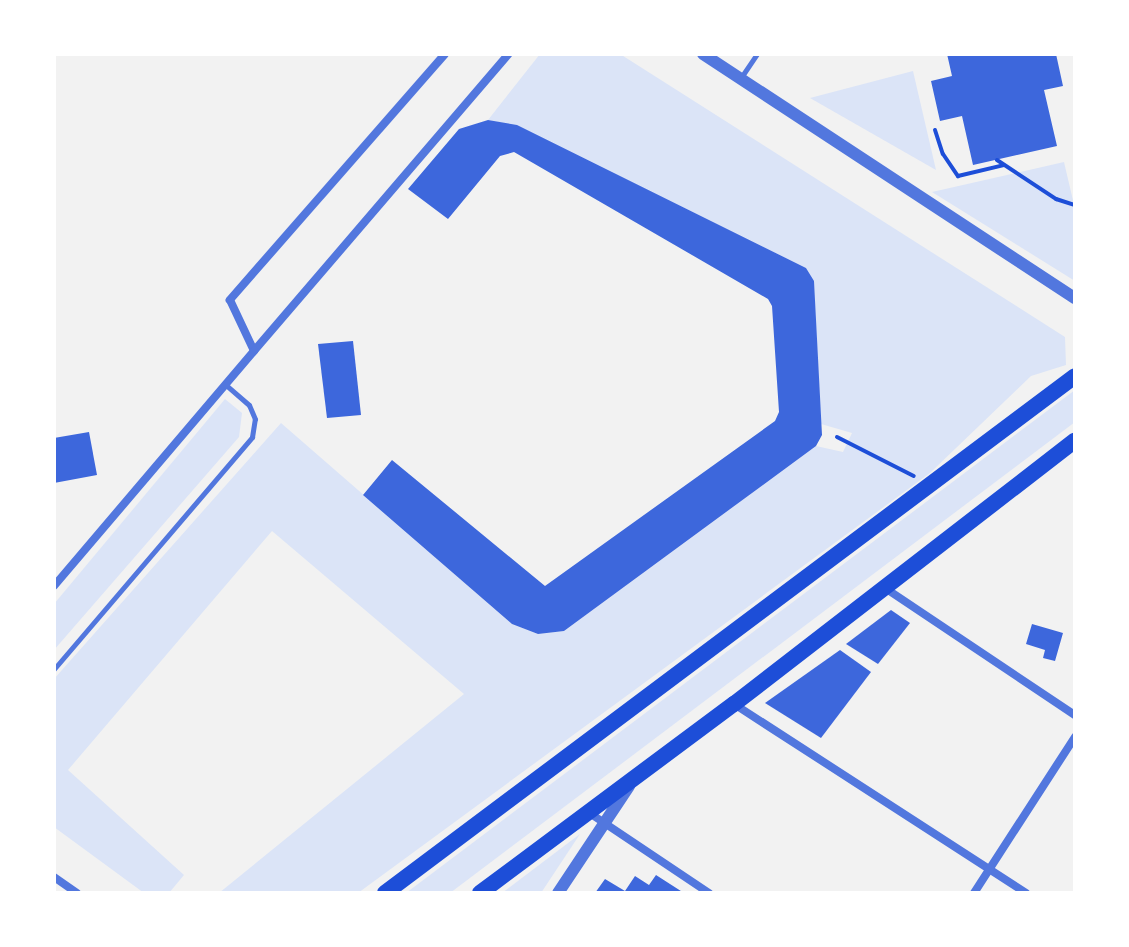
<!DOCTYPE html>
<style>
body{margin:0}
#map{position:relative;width:1129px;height:947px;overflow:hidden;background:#f2f2f2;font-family:Barlow,sans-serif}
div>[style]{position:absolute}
.green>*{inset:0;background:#dbe4f7}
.building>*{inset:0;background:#3d67dc}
.path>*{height:4px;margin:-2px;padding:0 2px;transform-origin:2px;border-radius:2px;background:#1d4ed8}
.service>*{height:5px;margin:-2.5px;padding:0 2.5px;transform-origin:2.5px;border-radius:2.5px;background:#5277de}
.minor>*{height:8px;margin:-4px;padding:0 4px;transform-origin:4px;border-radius:4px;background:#5277de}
.tertiary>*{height:12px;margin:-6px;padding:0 6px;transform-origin:6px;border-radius:6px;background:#5277de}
.primary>*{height:16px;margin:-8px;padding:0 8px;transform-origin:8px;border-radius:8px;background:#1d4ed8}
span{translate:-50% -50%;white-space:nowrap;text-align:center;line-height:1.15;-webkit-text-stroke:6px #fff;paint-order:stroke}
.frame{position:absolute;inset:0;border:56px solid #fff;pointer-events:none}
</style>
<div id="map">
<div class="green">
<i style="clip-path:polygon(540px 54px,620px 54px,1065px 337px,1066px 365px,1031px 376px,930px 473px,358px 893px,219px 893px,464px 694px,272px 531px,68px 770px,184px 875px,169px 893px,144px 893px,54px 827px,54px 679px,281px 423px,512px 624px,538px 634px,564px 631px,816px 446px,843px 452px,852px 433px,821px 424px,814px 285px,806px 268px,517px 126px,488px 120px)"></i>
<i style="clip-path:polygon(913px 71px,936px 170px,810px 98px)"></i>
<i style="clip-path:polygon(1064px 162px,1075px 209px,1075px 281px,932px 192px)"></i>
<i style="clip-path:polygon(1075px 390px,1075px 422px,450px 893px,406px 893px)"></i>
<i style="clip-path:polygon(225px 399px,242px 413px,239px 437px,54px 650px,54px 604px)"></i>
<i style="clip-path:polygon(580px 834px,541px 893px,502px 893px)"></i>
</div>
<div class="building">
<i style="clip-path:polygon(947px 54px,1056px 54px,1063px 86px,1044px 90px,1057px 146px,973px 165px,962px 116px,940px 121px,931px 81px,952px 76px)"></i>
<i style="clip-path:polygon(488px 120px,517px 125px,806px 268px,814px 281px,822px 435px,816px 446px,564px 631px,538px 634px,512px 624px,363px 495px,392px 460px,545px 586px,775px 421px,779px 412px,772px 306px,768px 299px,514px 152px,500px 156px,448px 219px,408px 189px,459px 129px)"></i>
<i style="clip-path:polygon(353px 341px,361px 415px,327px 418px,318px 344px)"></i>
<i style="clip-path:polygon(89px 432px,97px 475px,54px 483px,54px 438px)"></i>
<i style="clip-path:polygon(891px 610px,910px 623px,878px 664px,846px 644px)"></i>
<i style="clip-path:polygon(1032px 624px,1063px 633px,1055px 661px,1043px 658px,1045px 650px,1026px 644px)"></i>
<i style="clip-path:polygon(840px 650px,871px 672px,821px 738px,765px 703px)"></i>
<i style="clip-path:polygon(656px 875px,684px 893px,595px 893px,605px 879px,625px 891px,635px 876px,649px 885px)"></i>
</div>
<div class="path">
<i style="left:935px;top:130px;width:25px;rotate:72deg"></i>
<i style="left:943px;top:154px;width:27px;rotate:56deg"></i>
<i style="left:958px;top:176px;width:47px;rotate:-13.4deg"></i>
<i style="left:997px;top:160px;width:71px;rotate:33.5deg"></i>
<i style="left:1056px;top:199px;width:20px;rotate:18deg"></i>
<i style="left:837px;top:437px;width:86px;rotate:26.9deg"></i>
</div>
<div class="service">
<i style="left:742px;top:76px;width:27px;rotate:-56deg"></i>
<i style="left:54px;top:669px;width:305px;rotate:-49.5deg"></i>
<i style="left:252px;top:437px;width:18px;rotate:-81deg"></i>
<i style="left:255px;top:419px;width:15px;rotate:-113deg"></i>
<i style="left:249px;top:405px;width:30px;rotate:-139deg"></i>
</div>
<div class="minor">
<i style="left:445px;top:54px;width:327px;rotate:131.2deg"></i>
<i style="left:230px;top:300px;width:56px;rotate:64.8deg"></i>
<i style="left:254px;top:351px;width:391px;rotate:-49.4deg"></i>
<i style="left:54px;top:586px;width:309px;rotate:-49.6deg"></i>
<i style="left:885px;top:588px;width:229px;rotate:33.8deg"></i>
<i style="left:734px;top:704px;width:348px;rotate:32.9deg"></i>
<i style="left:588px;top:812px;width:146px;rotate:33.8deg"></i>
<i style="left:54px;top:877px;width:28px;rotate:35deg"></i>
<i style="left:974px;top:893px;width:186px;rotate:-57.1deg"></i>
</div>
<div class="tertiary">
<i style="left:703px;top:54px;width:445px;rotate:33.3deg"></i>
<i style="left:558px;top:893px;width:128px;rotate:-56.4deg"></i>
</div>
<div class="primary">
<i style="left:385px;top:893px;width:862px;rotate:-36.84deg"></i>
<i style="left:480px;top:893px;width:317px;rotate:-36.7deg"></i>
<i style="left:734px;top:704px;width:431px;rotate:-37.7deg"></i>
</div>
<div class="frame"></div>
</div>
